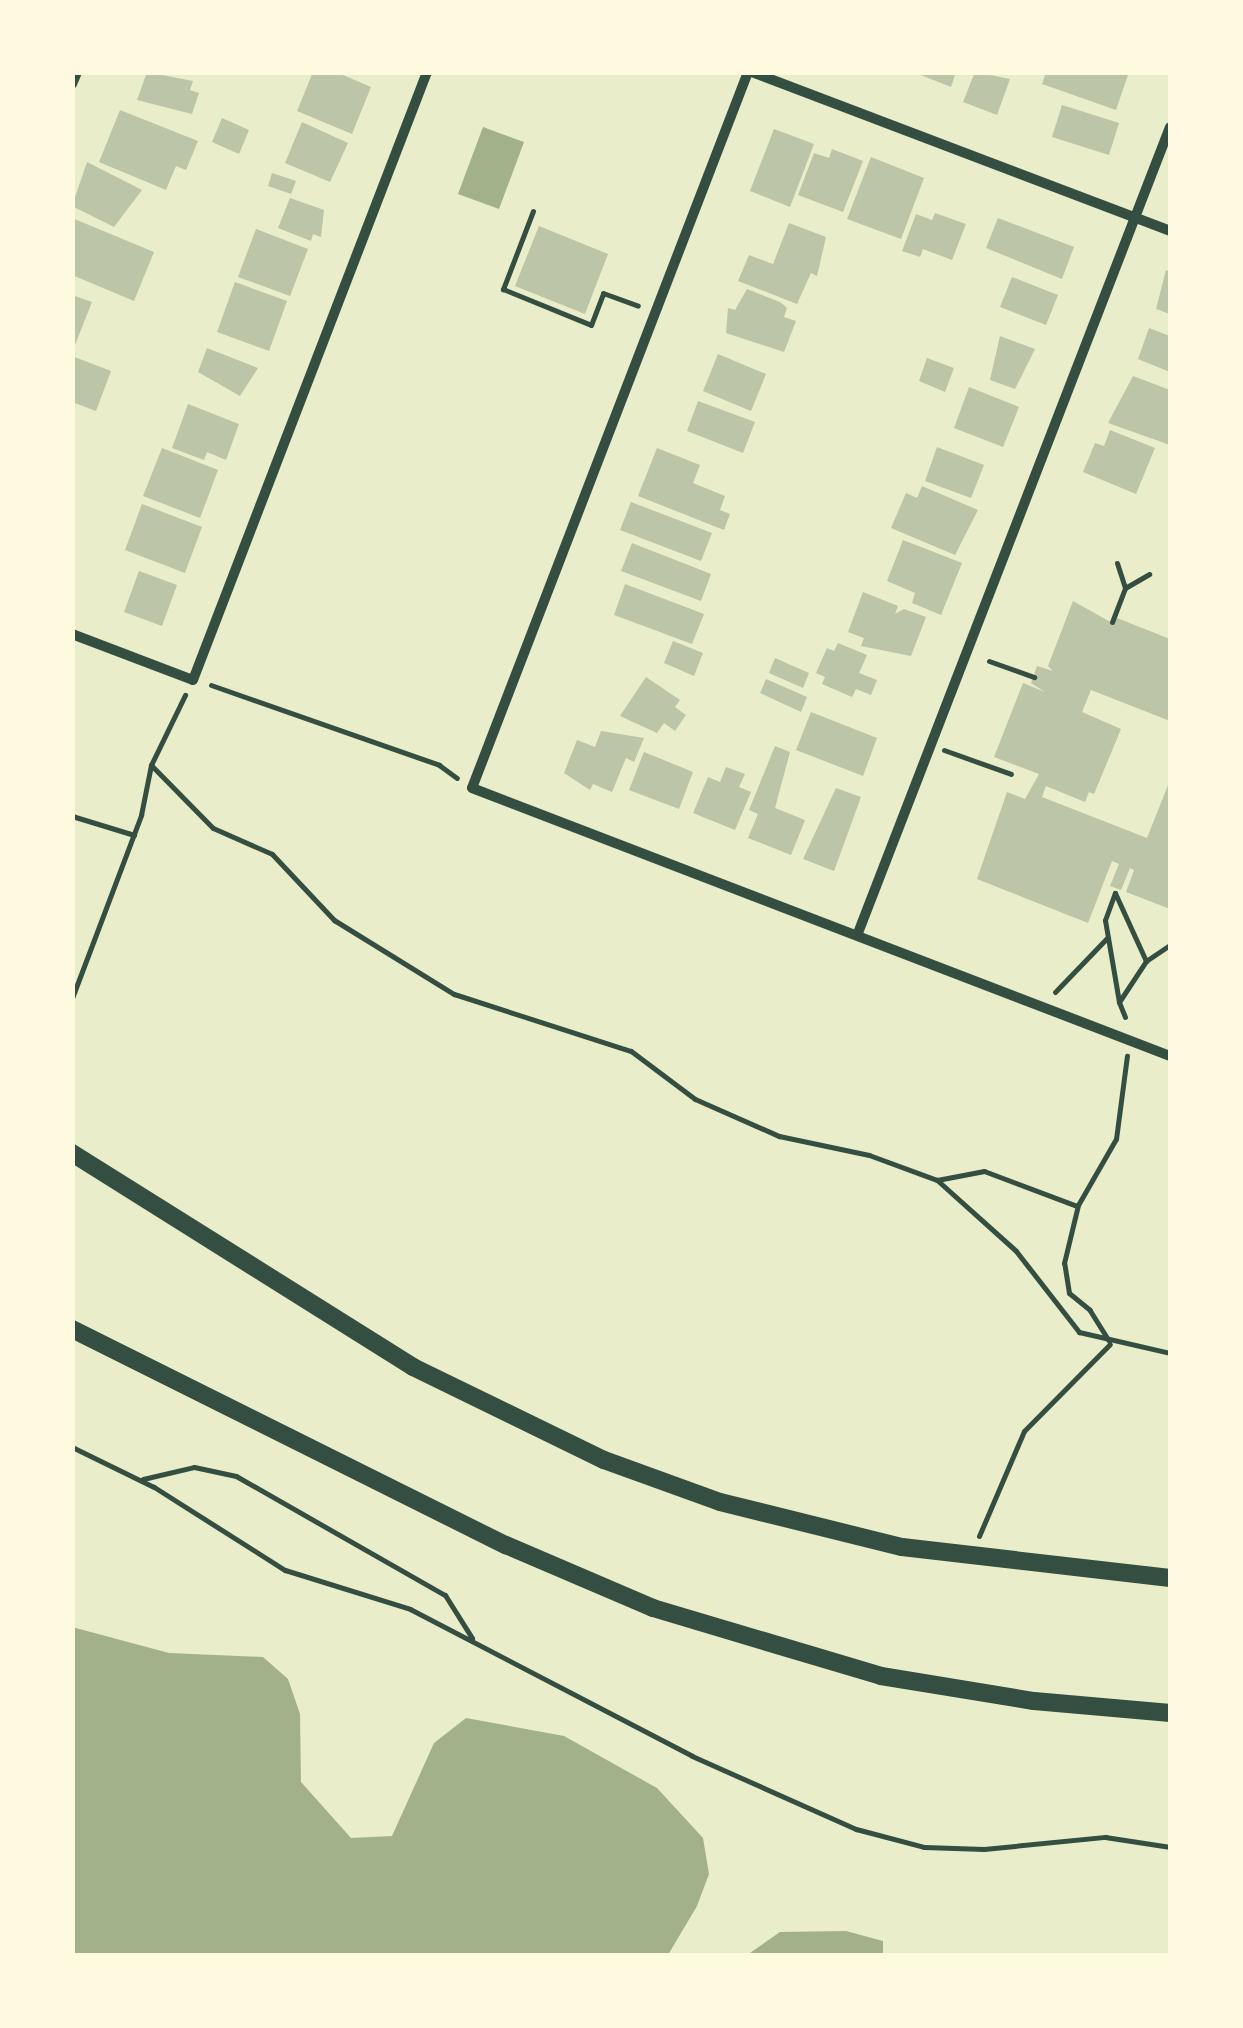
<!DOCTYPE html>
<style>
body{margin:0}
#map{position:relative;width:1243px;height:2028px;overflow:hidden;background:#e9edc9;font-family:"Golos Text",sans-serif}
div>[style]{position:absolute}
.water>*{inset:0;background:#a3b18a}
.building>*{inset:0;background:#bcc5a7}
.path>*{height:5px;margin:-2.5px;padding:0 2.5px;transform-origin:2.5px;border-radius:2.5px;background:#344e41}
.minor>*{height:10px;margin:-5px;padding:0 5px;transform-origin:5px;border-radius:5px;background:#344e41}
.trunk>*{height:18px;margin:-9px;padding:0 9px;transform-origin:9px;border-radius:9px;background:#344e41}
span{translate:-50% -50%;white-space:nowrap;text-align:center;line-height:1.15;-webkit-text-stroke:8px #fefae0;paint-order:stroke}
.frame{position:absolute;inset:0;border:75px solid #fefae0;pointer-events:none}
</style>
<div id="map">
<div class="water">
<i style="clip-path:polygon(483px 127px,524px 142px,499px 209px,458px 194px)"></i>
<i style="clip-path:polygon(72px 1627px,169px 1653px,263px 1657px,288px 1679px,300px 1714px,301px 1782px,351px 1838px,392px 1836px,434px 1743px,466px 1718px,564px 1736px,657px 1788px,703px 1838px,709px 1874px,697px 1906px,668px 1955px,73px 1955px)"></i>
<i style="clip-path:polygon(846px 1931px,883px 1941px,883px 1955px,747px 1955px,780px 1932px)"></i>
</div>
<div class="building">
<i style="clip-path:polygon(147px 72px,193px 81px,190px 90px,199px 93px,192px 114px,137px 100px)"></i>
<i style="clip-path:polygon(313px 72px,336px 72px,371px 87px,352px 134px,297px 111px)"></i>
<i style="clip-path:polygon(913px 72px,956px 72px,951px 87px)"></i>
<i style="clip-path:polygon(975px 72px,1010px 79px,997px 115px,963px 102px)"></i>
<i style="clip-path:polygon(1046px 72px,1129px 72px,1116px 110px,1042px 84px)"></i>
<i style="clip-path:polygon(1062px 105px,1119px 123px,1109px 155px,1052px 137px)"></i>
<i style="clip-path:polygon(120px 110px,198px 141px,186px 170px,176px 166px,166px 190px,99px 162px)"></i>
<i style="clip-path:polygon(222px 118px,249px 130px,239px 154px,212px 142px)"></i>
<i style="clip-path:polygon(302px 122px,348px 143px,330px 182px,285px 163px)"></i>
<i style="clip-path:polygon(774px 129px,814px 144px,790px 207px,750px 191px)"></i>
<i style="clip-path:polygon(832px 149px,863px 161px,843px 212px,798px 195px,814px 153px,829px 158px)"></i>
<i style="clip-path:polygon(871px 157px,924px 178px,901px 239px,847px 219px)"></i>
<i style="clip-path:polygon(87px 162px,142px 190px,114px 227px,72px 206px)"></i>
<i style="clip-path:polygon(272px 173px,296px 181px,291px 194px,268px 186px)"></i>
<i style="clip-path:polygon(290px 198px,324px 210px,321px 237px,313px 234px,311px 241px,278px 228px)"></i>
<i style="clip-path:polygon(935px 213px,966px 224px,952px 260px,923px 249px,920px 257px,902px 251px,916px 214px,932px 220px)"></i>
<i style="clip-path:polygon(72px 218px,154px 252px,134px 301px,72px 275px)"></i>
<i style="clip-path:polygon(998px 218px,1074px 247px,1062px 279px,986px 248px)"></i>
<i style="clip-path:polygon(789px 223px,826px 237px,817px 276px,811px 273px,797px 304px,738px 281px,749px 255px,773px 264px)"></i>
<i style="clip-path:polygon(539px 226px,608px 254px,585px 314px,515px 286px)"></i>
<i style="clip-path:polygon(256px 229px,308px 249px,290px 296px,238px 277px)"></i>
<i style="clip-path:polygon(1166px 270px,1170px 272px,1170px 314px,1156px 309px)"></i>
<i style="clip-path:polygon(1012px 277px,1058px 295px,1046px 325px,1000px 307px)"></i>
<i style="clip-path:polygon(235px 282px,287px 301px,269px 351px,217px 332px)"></i>
<i style="clip-path:polygon(747px 289px,780px 302px,787px 308px,784px 317px,796px 321px,784px 352px,726px 333px,728px 308px,735px 310px)"></i>
<i style="clip-path:polygon(72px 295px,92px 302px,73px 350px,72px 350px)"></i>
<i style="clip-path:polygon(1149px 328px,1170px 336px,1170px 372px,1138px 359px)"></i>
<i style="clip-path:polygon(1000px 336px,1035px 349px,1015px 389px,990px 380px)"></i>
<i style="clip-path:polygon(207px 348px,258px 368px,240px 396px,198px 372px)"></i>
<i style="clip-path:polygon(718px 354px,766px 374px,751px 411px,703px 391px)"></i>
<i style="clip-path:polygon(72px 356px,111px 371px,96px 411px,72px 402px)"></i>
<i style="clip-path:polygon(927px 358px,954px 368px,945px 392px,919px 381px)"></i>
<i style="clip-path:polygon(1133px 376px,1170px 390px,1170px 445px,1108px 423px)"></i>
<i style="clip-path:polygon(969px 387px,1019px 407px,1003px 447px,954px 428px)"></i>
<i style="clip-path:polygon(698px 401px,755px 422px,743px 453px,687px 431px)"></i>
<i style="clip-path:polygon(188px 404px,239px 424px,226px 460px,207px 452px,204px 460px,172px 448px)"></i>
<i style="clip-path:polygon(1110px 430px,1155px 448px,1136px 494px,1083px 472px,1095px 443px,1104px 446px)"></i>
<i style="clip-path:polygon(937px 447px,984px 465px,971px 498px,925px 481px)"></i>
<i style="clip-path:polygon(162px 448px,218px 470px,200px 518px,143px 496px)"></i>
<i style="clip-path:polygon(657px 448px,700px 465px,693px 483px,725px 496px,720px 510px,730px 514px,724px 530px,638px 496px)"></i>
<i style="clip-path:polygon(922px 486px,978px 510px,955px 555px,891px 528px,906px 493px,917px 498px)"></i>
<i style="clip-path:polygon(631px 502px,712px 533px,701px 561px,620px 530px)"></i>
<i style="clip-path:polygon(142px 504px,202px 527px,185px 573px,125px 550px)"></i>
<i style="clip-path:polygon(903px 540px,962px 563px,941px 615px,912px 603px,915px 593px,887px 581px)"></i>
<i style="clip-path:polygon(632px 543px,711px 574px,701px 601px,621px 571px)"></i>
<i style="clip-path:polygon(139px 571px,177px 585px,162px 626px,124px 612px)"></i>
<i style="clip-path:polygon(625px 584px,704px 614px,692px 644px,614px 615px)"></i>
<i style="clip-path:polygon(863px 592px,898px 606px,895px 614px,904px 609px,926px 617px,911px 656px,861px 646px,864px 638px,848px 632px)"></i>
<i style="clip-path:polygon(1073px 601px,1114px 624px,1117px 618px,1170px 639px,1170px 721px,1091px 690px,1082px 712px,1121px 729px,1094px 794px,1089px 792px,1085px 802px,1046px 786px,1042px 797px,1147px 838px,1170px 780px,1170px 909px,1126px 892px,1134px 870px,1130px 868px,1121px 890px,1110px 886px,1119px 864px,1112px 861px,1088px 923px,977px 879px,1007px 792px,1025px 799px,1039px 774px,994px 757px,1023px 683px,1045px 692px,1031px 683px,1037px 666px,1053px 671px,1048px 666px)"></i>
<i style="clip-path:polygon(673px 641px,703px 653px,694px 676px,664px 663px)"></i>
<i style="clip-path:polygon(838px 643px,867px 655px,859px 673px,877px 680px,871px 695px,856px 689px,852px 697px,822px 684px,825px 677px,816px 673px,827px 648px,834px 651px)"></i>
<i style="clip-path:polygon(775px 658px,809px 673px,803px 688px,769px 673px)"></i>
<i style="clip-path:polygon(646px 677px,680px 700px,675px 707px,686px 715px,675px 731px,664px 723px,657px 733px,620px 716px)"></i>
<i style="clip-path:polygon(766px 679px,807px 697px,801px 712px,760px 693px)"></i>
<i style="clip-path:polygon(811px 712px,877px 738px,863px 776px,796px 750px)"></i>
<i style="clip-path:polygon(601px 731px,644px 738px,634px 762px,626px 758px,612px 792px,593px 784px,590px 790px,564px 773px,577px 740px,595px 747px)"></i>
<i style="clip-path:polygon(775px 746px,790px 752px,775px 808px,805px 820px,791px 855px,748px 838px,758px 814px,749px 810px)"></i>
<i style="clip-path:polygon(644px 752px,693px 772px,679px 809px,629px 790px)"></i>
<i style="clip-path:polygon(726px 767px,745px 774px,739px 787px,751px 792px,735px 830px,693px 813px,708px 777px,720px 782px)"></i>
<i style="clip-path:polygon(836px 788px,861px 797px,834px 871px,803px 859px)"></i>
</div>
<div class="path">
<i style="left:533px;top:211px;width:84px;rotate:111deg"></i>
<i style="left:503px;top:289px;width:95px;rotate:22.2deg"></i>
<i style="left:591px;top:325px;width:34px;rotate:-69deg"></i>
<i style="left:603px;top:293px;width:37px;rotate:20deg"></i>
<i style="left:1117px;top:563px;width:26px;rotate:72deg"></i>
<i style="left:1125px;top:588px;width:28px;rotate:-30deg"></i>
<i style="left:1112px;top:622px;width:36px;rotate:-69deg"></i>
<i style="left:989px;top:661px;width:48px;rotate:19.6deg"></i>
<i style="left:211px;top:685px;width:242px;rotate:19.3deg"></i>
<i style="left:439px;top:765px;width:22px;rotate:36deg"></i>
<i style="left:944px;top:750px;width:71px;rotate:19.7deg"></i>
<i style="left:151px;top:765px;width:88px;rotate:45.5deg"></i>
<i style="left:213px;top:828px;width:64px;rotate:23.8deg"></i>
<i style="left:272px;top:854px;width:91px;rotate:46.8deg"></i>
<i style="left:334px;top:920px;width:141px;rotate:31.7deg"></i>
<i style="left:454px;top:994px;width:186px;rotate:17.9deg"></i>
<i style="left:631px;top:1051px;width:80px;rotate:36.9deg"></i>
<i style="left:695px;top:1099px;width:92px;rotate:23.8deg"></i>
<i style="left:779px;top:1136px;width:92px;rotate:11.9deg"></i>
<i style="left:869px;top:1155px;width:72px;rotate:20.2deg"></i>
<i style="left:937px;top:1180px;width:106px;rotate:41.9deg"></i>
<i style="left:1016px;top:1251px;width:103px;rotate:52.1deg"></i>
<i style="left:1079px;top:1332px;width:93px;rotate:13deg"></i>
<i style="left:72px;top:816px;width:65px;rotate:17deg"></i>
<i style="left:1055px;top:992px;width:76px;rotate:-46.1deg"></i>
<i style="left:72px;top:998px;width:196px;rotate:-69.3deg"></i>
<i style="left:141px;top:815px;width:51px;rotate:-78.7deg"></i>
<i style="left:151px;top:765px;width:78px;rotate:-64.1deg"></i>
<i style="left:1119px;top:1002px;width:83px;rotate:-99.7deg"></i>
<i style="left:1105px;top:920px;width:29px;rotate:-70deg"></i>
<i style="left:1115px;top:893px;width:75px;rotate:65.5deg"></i>
<i style="left:1125px;top:1017px;width:16px;rotate:-112deg"></i>
<i style="left:1119px;top:1002px;width:49px;rotate:-56.6deg"></i>
<i style="left:1146px;top:961px;width:29px;rotate:-34deg"></i>
<i style="left:937px;top:1180px;width:48px;rotate:-10.8deg"></i>
<i style="left:984px;top:1171px;width:99px;rotate:20.6deg"></i>
<i style="left:1109px;top:1341px;width:36px;rotate:-122deg"></i>
<i style="left:1090px;top:1310px;width:27px;rotate:-141deg"></i>
<i style="left:1069px;top:1293px;width:30px;rotate:-99deg"></i>
<i style="left:1064px;top:1263px;width:60px;rotate:-76.4deg"></i>
<i style="left:1078px;top:1205px;width:76px;rotate:-60.1deg"></i>
<i style="left:1116px;top:1139px;width:84px;rotate:-82.5deg"></i>
<i style="left:72px;top:1447px;width:91px;rotate:26deg"></i>
<i style="left:154px;top:1487px;width:155px;rotate:32.4deg"></i>
<i style="left:285px;top:1570px;width:131px;rotate:17.3deg"></i>
<i style="left:410px;top:1609px;width:318px;rotate:27.5deg"></i>
<i style="left:692px;top:1756px;width:180px;rotate:24deg"></i>
<i style="left:856px;top:1829px;width:70px;rotate:14.8deg"></i>
<i style="left:924px;top:1847px;width:60px;rotate:1.9deg"></i>
<i style="left:984px;top:1849px;width:122px;rotate:-5.7deg"></i>
<i style="left:1105px;top:1837px;width:66px;rotate:8.7deg"></i>
<i style="left:143px;top:1479px;width:52px;rotate:-13.2deg"></i>
<i style="left:194px;top:1467px;width:43px;rotate:12.1deg"></i>
<i style="left:236px;top:1476px;width:241px;rotate:29.7deg"></i>
<i style="left:445px;top:1595px;width:51px;rotate:57.9deg"></i>
<i style="left:979px;top:1536px;width:114px;rotate:-66.8deg"></i>
<i style="left:1024px;top:1431px;width:122px;rotate:-45.3deg"></i>
</div>
<div class="minor">
<i style="left:748px;top:72px;width:767px;rotate:111.08deg"></i>
<i style="left:472px;top:788px;width:748px;rotate:21deg"></i>
<i style="left:752px;top:72px;width:447px;rotate:20.8deg"></i>
<i style="left:72px;top:84px;width:13px;rotate:-67deg"></i>
<i style="left:72px;top:634px;width:129px;rotate:20.8deg"></i>
<i style="left:193px;top:680px;width:651px;rotate:-68.95deg"></i>
<i style="left:858px;top:933px;width:864px;rotate:-68.84deg"></i>
</div>
<div class="trunk">
<i style="left:72px;top:1153px;width:403px;rotate:32.1deg"></i>
<i style="left:413px;top:1367px;width:212px;rotate:26deg"></i>
<i style="left:604px;top:1460px;width:123px;rotate:19.9deg"></i>
<i style="left:720px;top:1502px;width:187px;rotate:13.9deg"></i>
<i style="left:902px;top:1547px;width:270px;rotate:6.6deg"></i>
<i style="left:72px;top:1329px;width:485px;rotate:26.5deg"></i>
<i style="left:506px;top:1545px;width:160px;rotate:23.2deg"></i>
<i style="left:653px;top:1608px;width:238px;rotate:16.6deg"></i>
<i style="left:881px;top:1676px;width:155px;rotate:9.3deg"></i>
<i style="left:1034px;top:1701px;width:137px;rotate:5deg"></i>
</div>
<div class="frame"></div>
</div>
